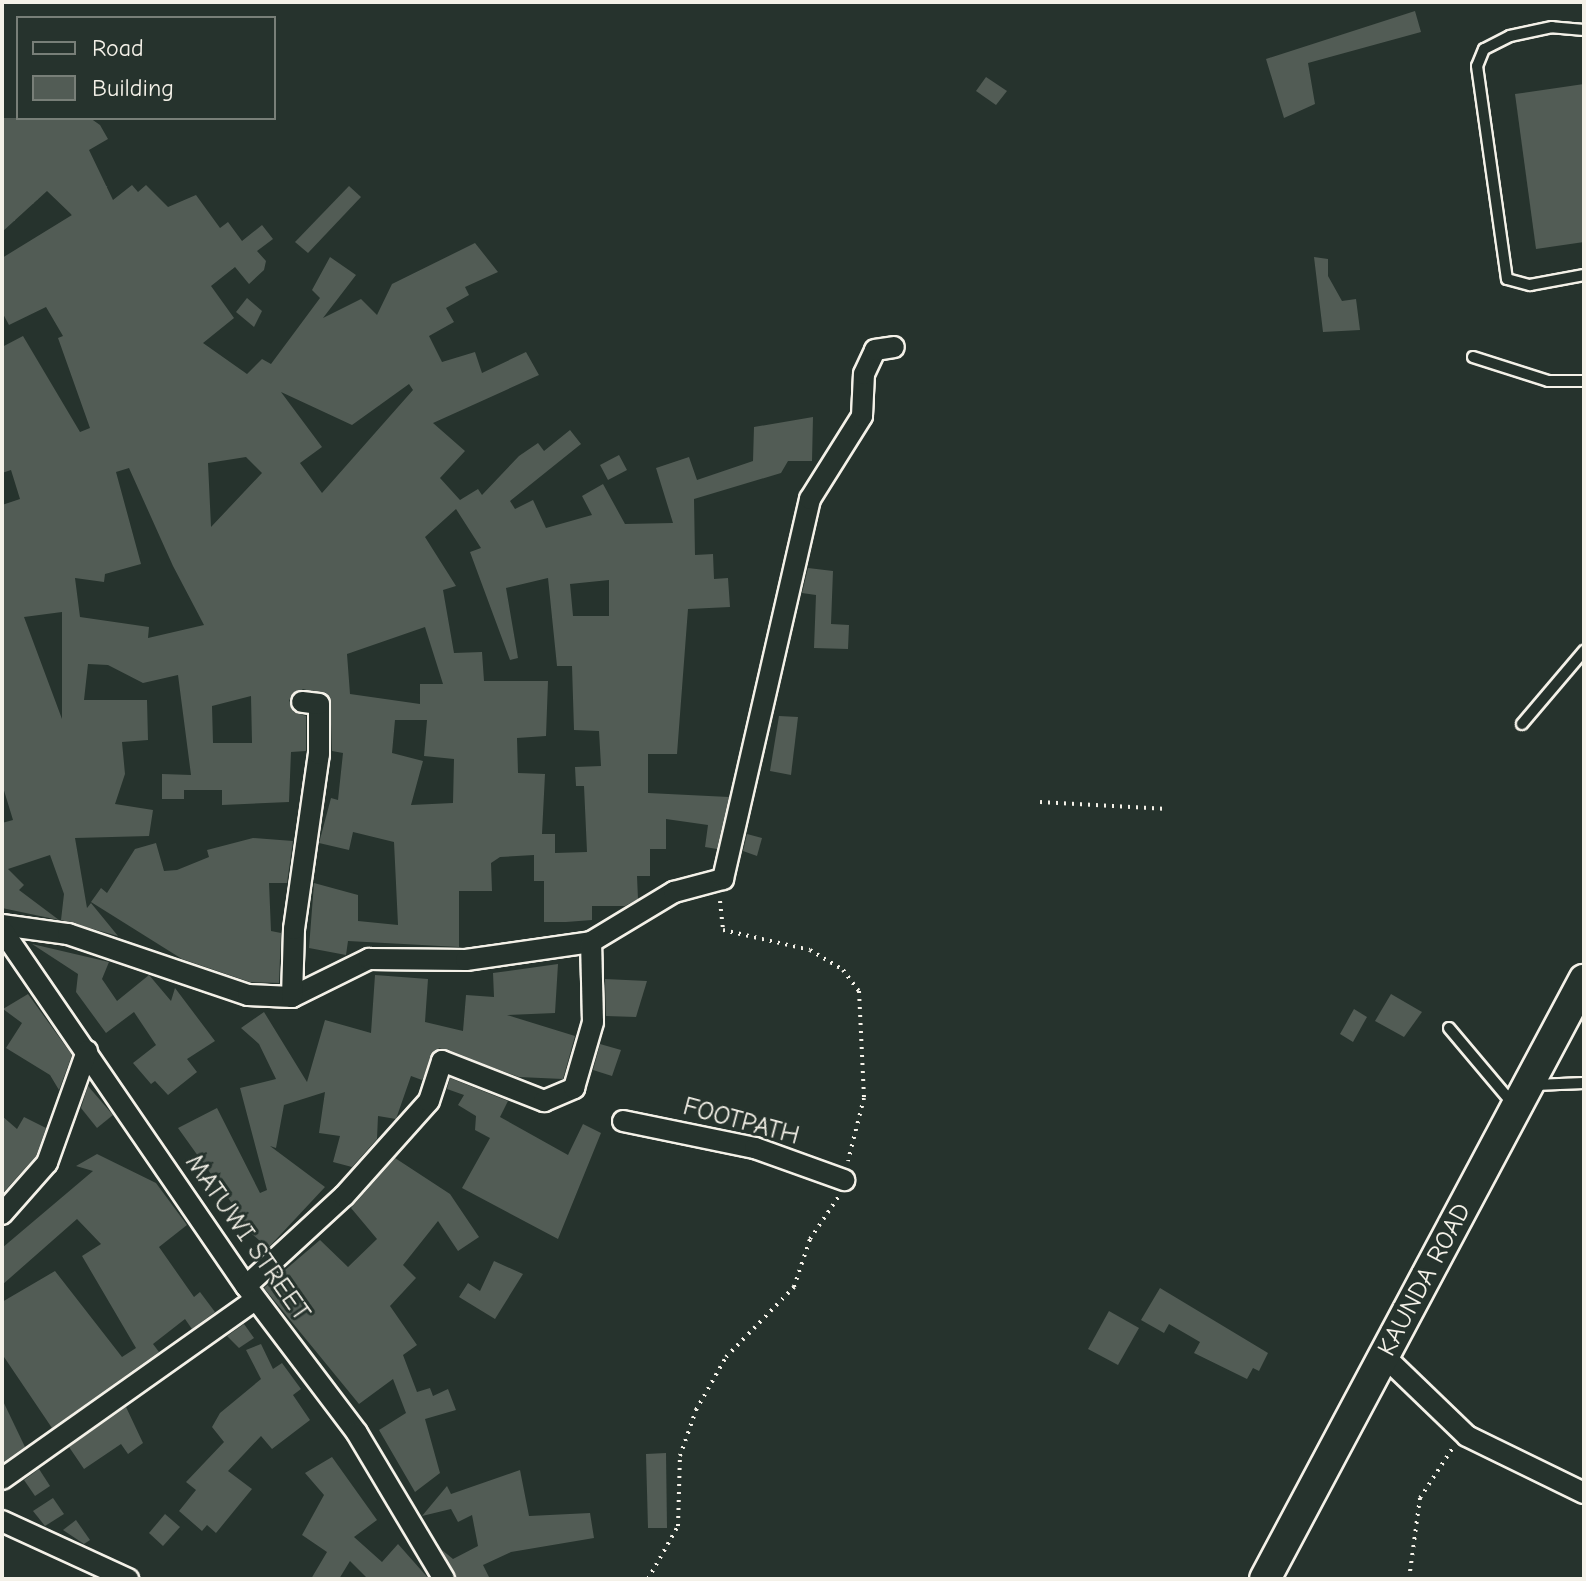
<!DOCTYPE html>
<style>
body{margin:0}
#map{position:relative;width:1586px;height:1581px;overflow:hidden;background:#26332d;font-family:"Comic Neue",sans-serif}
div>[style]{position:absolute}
.building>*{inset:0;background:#525c55}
.path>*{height:4px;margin-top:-2px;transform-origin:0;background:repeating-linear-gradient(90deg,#f4f1e8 0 2px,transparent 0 8px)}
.roads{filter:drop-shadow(2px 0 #f4f1e8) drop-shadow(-2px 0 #f4f1e8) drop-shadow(0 2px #f4f1e8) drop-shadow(0 -2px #f4f1e8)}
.lane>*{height:10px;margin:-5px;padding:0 5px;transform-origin:5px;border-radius:5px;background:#26332d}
.street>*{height:20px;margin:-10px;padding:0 10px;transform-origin:10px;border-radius:10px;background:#26332d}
.secondary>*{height:30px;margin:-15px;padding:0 15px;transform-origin:15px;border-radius:15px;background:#26332d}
span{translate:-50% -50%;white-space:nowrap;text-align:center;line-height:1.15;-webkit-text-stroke:6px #26332d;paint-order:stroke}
.street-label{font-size:26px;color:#f4f1e8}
.frame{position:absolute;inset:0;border:4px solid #f4f1e8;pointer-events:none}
.legend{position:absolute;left:16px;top:16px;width:260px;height:104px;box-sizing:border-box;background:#26332d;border:2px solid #787f78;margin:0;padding:10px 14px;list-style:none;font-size:24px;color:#f4f1e8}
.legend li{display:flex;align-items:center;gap:16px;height:40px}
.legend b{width:40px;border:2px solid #787f78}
</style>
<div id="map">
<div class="building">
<i style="clip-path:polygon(1415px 11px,1421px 32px,1308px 63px,1315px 104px,1284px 118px,1266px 59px)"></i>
<i style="clip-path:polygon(986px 77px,1007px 91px,996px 105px,976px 91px)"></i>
<i style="clip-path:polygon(1584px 84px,1584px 242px,1536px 249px,1515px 94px)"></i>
<i style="clip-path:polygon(evenodd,2px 118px,90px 118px,100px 125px,108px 139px,89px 150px,113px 200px,132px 185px,138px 192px,146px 185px,168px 207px,196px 195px,220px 228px,228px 222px,242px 241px,262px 225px,273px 239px,257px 251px,266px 261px,264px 270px,249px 284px,235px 267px,211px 286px,234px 318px,203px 343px,247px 374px,262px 359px,271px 364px,320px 298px,312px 290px,330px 257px,356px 275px,323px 318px,361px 299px,377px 315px,392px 284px,475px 243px,498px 272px,465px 287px,469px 295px,446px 308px,454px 322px,429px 336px,442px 362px,475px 352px,482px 373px,526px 352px,539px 375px,433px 423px,465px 451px,440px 478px,460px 500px,478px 489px,482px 495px,519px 456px,538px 443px,544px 451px,570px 430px,581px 444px,510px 501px,515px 509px,533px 500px,546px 528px,592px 515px,582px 496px,603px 484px,625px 524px,673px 523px,656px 468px,689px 457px,697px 480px,753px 461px,754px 427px,813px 417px,812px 461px,788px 461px,781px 473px,694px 499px,695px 555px,713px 554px,714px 579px,728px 578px,730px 607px,688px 609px,677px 754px,648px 754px,648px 793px,729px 797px,717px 849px,705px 847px,708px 825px,666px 819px,666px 849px,650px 849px,650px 876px,637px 876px,638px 899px,625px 906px,592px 906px,592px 920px,566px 922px,544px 922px,544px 881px,534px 881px,534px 855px,500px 857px,491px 863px,492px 891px,459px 891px,459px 947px,348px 941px,346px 955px,309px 948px,314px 883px,358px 895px,358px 921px,398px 925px,394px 842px,353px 832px,349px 850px,319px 843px,331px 798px,338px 800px,343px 753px,332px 751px,330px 697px,303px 689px,289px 700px,294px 712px,306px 716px,306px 751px,291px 752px,289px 802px,222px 805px,222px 790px,184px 790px,184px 799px,162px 799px,162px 774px,191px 775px,178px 675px,143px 683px,108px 665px,88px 664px,84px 700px,147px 700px,148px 740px,122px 742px,125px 774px,115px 804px,153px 810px,149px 836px,75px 838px,87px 908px,91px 903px,118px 936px,61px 920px,64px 894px,50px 855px,8px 869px,24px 885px,19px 890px,59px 920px,2px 908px,2px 823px,13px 820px,2px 784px,2px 505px,20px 499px,11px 470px,2px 473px,2px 347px,23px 336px,80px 432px,90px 428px,58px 338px,63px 336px,46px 307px,9px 325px,2px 312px,2px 258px,72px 215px,47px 191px,2px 232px,2px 118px,409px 384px,413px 390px,322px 493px,300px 463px,322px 447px,281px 392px,352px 425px,409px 384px,2px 118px,246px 457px,262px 473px,211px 527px,208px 463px,246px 457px,2px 118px,129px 468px,173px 566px,204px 625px,148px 638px,149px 627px,80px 617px,75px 578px,104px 582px,105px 574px,141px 564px,116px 472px,129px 468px,2px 118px,456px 509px,481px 548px,470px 552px,510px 660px,518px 658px,506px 588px,548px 578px,557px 666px,572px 666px,574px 730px,599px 731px,601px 766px,575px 767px,576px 786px,584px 786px,587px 852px,555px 853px,555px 834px,542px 834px,545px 774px,518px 773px,517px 738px,546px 736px,548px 681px,484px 681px,482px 652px,454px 653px,443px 590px,456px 586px,425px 537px,456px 509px,2px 118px,609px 580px,609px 616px,573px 616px,570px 584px,609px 580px,2px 118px,62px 612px,62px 719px,24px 617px,62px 612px,2px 118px,425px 627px,443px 684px,420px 684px,420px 704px,350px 694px,347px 654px,425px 627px,2px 118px,251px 696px,252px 743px,213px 743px,212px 706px,251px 696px,2px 118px,395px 720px,427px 720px,424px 756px,454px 759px,453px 803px,411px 805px,423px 761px,392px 753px,395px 720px)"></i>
<i style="clip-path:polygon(349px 186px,361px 197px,308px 253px,295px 242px)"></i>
<i style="clip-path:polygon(1314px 257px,1328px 259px,1328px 276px,1342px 301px,1356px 299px,1360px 330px,1323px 332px)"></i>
<i style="clip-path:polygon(247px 298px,262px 311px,254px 327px,236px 312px)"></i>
<i style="clip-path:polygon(619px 455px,627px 470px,608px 480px,600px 465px)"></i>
<i style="clip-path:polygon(808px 568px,833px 571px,831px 624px,849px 625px,848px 649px,814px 648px,816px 595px,802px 593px)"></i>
<i style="clip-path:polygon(779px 716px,798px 717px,791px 775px,770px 771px)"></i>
<i style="clip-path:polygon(747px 834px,762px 838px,757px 856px,743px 851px)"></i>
<i style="clip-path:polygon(253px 838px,293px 841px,287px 883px,269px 883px,271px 931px,281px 933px,279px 983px,250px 982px,182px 959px,91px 902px,101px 888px,107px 893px,135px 849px,156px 843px,164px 871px,177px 870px,209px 857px,207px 850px)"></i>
<i style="clip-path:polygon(32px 944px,109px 962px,102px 979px,117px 1001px,149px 975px,171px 1001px,175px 988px,215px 1041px,187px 1059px,197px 1072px,168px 1095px,155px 1081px,151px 1084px,133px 1063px,156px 1045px,134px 1012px,106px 1033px,76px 992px,78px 974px)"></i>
<i style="clip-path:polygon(558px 964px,555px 1013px,507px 1015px,575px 1036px,563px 1079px,519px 1077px,439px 1048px,422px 1080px,411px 1076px,396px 1119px,378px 1116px,377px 1139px,352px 1167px,333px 1162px,340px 1136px,319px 1133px,325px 1092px,284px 1105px,276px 1148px,270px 1146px,325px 1187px,268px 1248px,230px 1215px,236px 1209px,178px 1128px,217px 1108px,260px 1193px,267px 1190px,240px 1088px,276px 1079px,259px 1044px,241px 1028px,264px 1012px,307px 1082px,325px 1020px,371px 1033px,375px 975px,428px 979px,425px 1022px,463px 1031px,466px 995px,494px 997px,493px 973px)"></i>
<i style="clip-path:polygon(605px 979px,647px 981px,636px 1017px,606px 1016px)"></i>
<i style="clip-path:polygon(28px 994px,72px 1055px,59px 1090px,50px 1075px,6px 1048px,22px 1023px,3px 1009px)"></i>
<i style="clip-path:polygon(1391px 994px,1422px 1012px,1404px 1037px,1375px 1021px)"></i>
<i style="clip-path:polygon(1354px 1009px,1367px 1017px,1353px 1042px,1340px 1034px)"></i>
<i style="clip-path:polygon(600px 1044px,621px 1050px,612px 1076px,593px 1070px)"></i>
<i style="clip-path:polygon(450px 1078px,508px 1101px,500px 1117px,568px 1155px,583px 1124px,601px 1133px,558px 1239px,462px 1188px,490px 1138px,475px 1130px,476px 1116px,458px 1105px,464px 1095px,447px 1089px)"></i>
<i style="clip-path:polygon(88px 1086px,113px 1115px,97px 1128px,81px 1108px)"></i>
<i style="clip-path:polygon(2px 1116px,17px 1129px,24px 1117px,46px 1128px,36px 1156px,2px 1194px)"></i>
<i style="clip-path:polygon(97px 1154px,156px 1183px,187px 1225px,159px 1247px,194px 1297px,200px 1292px,215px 1312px,192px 1329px,185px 1319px,153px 1344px,159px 1352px,52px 1428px,2px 1354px,2px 1302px,55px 1271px,122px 1357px,136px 1348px,82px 1256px,101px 1244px,77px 1219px,2px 1285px,2px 1248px,93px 1171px,76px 1166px)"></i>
<i style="clip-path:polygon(395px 1158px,450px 1194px,479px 1237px,458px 1251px,438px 1221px,403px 1265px,416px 1278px,390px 1306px,417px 1345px,403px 1355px,417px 1392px,430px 1388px,433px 1396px,448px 1389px,456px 1410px,425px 1419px,440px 1473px,415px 1492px,379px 1430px,406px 1413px,393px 1379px,359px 1404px,264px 1288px,320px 1240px,348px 1267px,377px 1239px,351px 1208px)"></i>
<i style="clip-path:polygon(494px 1261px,523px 1274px,495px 1319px,459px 1297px,468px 1283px,480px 1291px)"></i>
<i style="clip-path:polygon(1160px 1288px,1268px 1353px,1259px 1371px,1253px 1368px,1247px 1379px,1194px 1353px,1200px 1342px,1169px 1324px,1164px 1333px,1141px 1320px)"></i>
<i style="clip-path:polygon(1109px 1311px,1139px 1328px,1118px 1365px,1088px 1349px)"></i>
<i style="clip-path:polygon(244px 1324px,254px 1338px,239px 1348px,227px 1336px)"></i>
<i style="clip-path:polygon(261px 1344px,273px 1369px,282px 1363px,301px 1389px,293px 1395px,310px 1420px,272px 1449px,261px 1436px,228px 1471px,252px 1489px,216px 1533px,207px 1525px,202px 1531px,179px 1511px,196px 1490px,186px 1482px,224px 1442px,212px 1427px,220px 1413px,261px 1379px,246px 1350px)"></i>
<i style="clip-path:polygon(2px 1399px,25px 1447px,2px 1463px)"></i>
<i style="clip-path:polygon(126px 1407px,143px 1443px,128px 1454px,121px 1444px,84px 1469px,69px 1447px)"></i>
<i style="clip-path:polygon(666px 1453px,667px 1528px,648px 1528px,646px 1454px)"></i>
<i style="clip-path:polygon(332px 1457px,377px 1520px,354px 1537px,382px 1562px,398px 1544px,429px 1579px,368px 1579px,350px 1561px,339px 1579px,311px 1579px,327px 1552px,302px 1535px,324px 1495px,305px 1473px)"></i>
<i style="clip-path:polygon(39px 1469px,50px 1486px,35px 1496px,24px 1480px)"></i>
<i style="clip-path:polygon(520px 1470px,529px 1516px,590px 1513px,594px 1538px,511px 1552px,483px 1565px,490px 1579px,457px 1579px,442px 1550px,453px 1559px,478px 1546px,472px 1515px,458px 1522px,451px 1509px,422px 1516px,447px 1486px,451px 1494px)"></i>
<i style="clip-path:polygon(53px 1498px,64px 1514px,45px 1526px,33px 1511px)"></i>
<i style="clip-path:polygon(165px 1514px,180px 1527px,163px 1546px,149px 1533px)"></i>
<i style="clip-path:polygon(76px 1520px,90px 1540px,84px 1544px,63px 1530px)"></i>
</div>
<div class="path">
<i style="left:1040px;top:802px;width:128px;rotate:3.1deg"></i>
<i style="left:720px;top:901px;width:29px;rotate:84deg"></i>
<i style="left:723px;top:930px;width:89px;rotate:12.9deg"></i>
<i style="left:810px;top:950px;width:39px;rotate:31deg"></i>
<i style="left:843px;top:970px;width:26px;rotate:53deg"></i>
<i style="left:859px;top:991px;width:107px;rotate:87.3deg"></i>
<i style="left:864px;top:1098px;width:65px;rotate:104.3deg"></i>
<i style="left:648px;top:1579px;width:61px;rotate:-60.5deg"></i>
<i style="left:678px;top:1526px;width:70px;rotate:-88.4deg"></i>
<i style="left:680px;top:1456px;width:49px;rotate:-70.8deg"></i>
<i style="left:696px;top:1410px;width:61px;rotate:-60.5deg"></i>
<i style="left:726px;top:1357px;width:98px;rotate:-45.8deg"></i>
<i style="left:794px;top:1287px;width:51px;rotate:-71.6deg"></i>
<i style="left:810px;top:1239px;width:52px;rotate:-56deg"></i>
<i style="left:1409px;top:1579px;width:82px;rotate:-82.3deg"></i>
<i style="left:1420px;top:1498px;width:59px;rotate:-56.9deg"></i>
</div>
<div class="roads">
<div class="lane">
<i style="left:1584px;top:30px;width:32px;rotate:-175deg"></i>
<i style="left:1552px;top:27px;width:43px;rotate:167.9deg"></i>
<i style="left:1510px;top:36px;width:29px;rotate:153deg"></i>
<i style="left:1484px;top:49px;width:18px;rotate:112deg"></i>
<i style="left:1477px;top:66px;width:215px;rotate:82deg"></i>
<i style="left:1507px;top:279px;width:24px;rotate:15deg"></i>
<i style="left:1530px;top:285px;width:55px;rotate:-10.5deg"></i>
<i style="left:1473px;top:357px;width:79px;rotate:17.7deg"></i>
<i style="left:1548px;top:381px;width:36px"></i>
<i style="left:1522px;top:724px;width:96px;rotate:-49.7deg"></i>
<i style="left:1449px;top:1028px;width:99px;rotate:49.9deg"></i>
<i style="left:1535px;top:1085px;width:49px;rotate:-2.3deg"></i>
</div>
<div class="street">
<i style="left:2px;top:925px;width:67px;rotate:7.8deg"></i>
<i style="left:68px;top:934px;width:190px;rotate:18.7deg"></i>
<i style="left:248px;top:995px;width:44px;rotate:2.6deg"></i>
<i style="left:292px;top:997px;width:86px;rotate:-26.3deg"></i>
<i style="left:369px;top:959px;width:97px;rotate:0.6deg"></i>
<i style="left:466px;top:960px;width:126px;rotate:-8.2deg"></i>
<i style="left:591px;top:942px;width:97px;rotate:-31.1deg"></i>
<i style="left:674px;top:892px;width:51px;rotate:-14.9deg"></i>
<i style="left:723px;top:879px;width:390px;rotate:-77.1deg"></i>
<i style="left:810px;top:499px;width:98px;rotate:-57.9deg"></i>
<i style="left:862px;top:416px;width:42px;rotate:-87.3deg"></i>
<i style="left:864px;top:374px;width:26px;rotate:-65deg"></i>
<i style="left:875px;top:350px;width:19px;rotate:-9deg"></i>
<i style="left:2px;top:930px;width:432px;rotate:55.6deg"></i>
<i style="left:246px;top:1286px;width:184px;rotate:52.9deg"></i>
<i style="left:357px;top:1433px;width:170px;rotate:59.2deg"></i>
<i style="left:292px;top:997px;width:68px;rotate:-88.3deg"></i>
<i style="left:294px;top:929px;width:177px;rotate:-81.9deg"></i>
<i style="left:319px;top:754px;width:50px;rotate:-90deg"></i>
<i style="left:319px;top:704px;width:17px;rotate:-173deg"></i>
<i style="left:623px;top:1121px;width:135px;rotate:11.6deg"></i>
<i style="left:755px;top:1148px;width:95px;rotate:19.8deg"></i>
<i style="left:2px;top:1214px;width:68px;rotate:-48.6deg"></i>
<i style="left:47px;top:1163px;width:119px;rotate:-70.3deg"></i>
<i style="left:246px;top:1286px;width:133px;rotate:-42.6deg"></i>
<i style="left:344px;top:1196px;width:127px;rotate:-48.2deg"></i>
<i style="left:429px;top:1101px;width:42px;rotate:-72deg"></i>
<i style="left:442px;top:1061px;width:110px;rotate:21.4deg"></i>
<i style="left:544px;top:1101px;width:33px;rotate:-23deg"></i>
<i style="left:574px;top:1088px;width:69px;rotate:-73.9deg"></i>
<i style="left:593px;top:1022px;width:80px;rotate:-91.4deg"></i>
<i style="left:1384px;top:1356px;width:115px;rotate:43.9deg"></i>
<i style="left:1467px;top:1436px;width:130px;rotate:26deg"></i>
<i style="left:2px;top:1479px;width:310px;rotate:-35.3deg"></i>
<i style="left:2px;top:1521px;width:139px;rotate:24.7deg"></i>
</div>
<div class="secondary">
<i style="left:1265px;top:1579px;width:679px;rotate:-61.96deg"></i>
</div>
</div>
<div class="street-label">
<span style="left:741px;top:1122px;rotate:15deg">FOOTPATH</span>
<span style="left:247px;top:1238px;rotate:55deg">MATUWI STREET</span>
<span style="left:1425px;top:1280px;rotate:-62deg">KAUNDA ROAD</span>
</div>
<div class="frame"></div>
<ul class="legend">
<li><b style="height:10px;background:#26332d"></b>Road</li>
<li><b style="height:22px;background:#525c55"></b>Building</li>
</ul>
</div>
